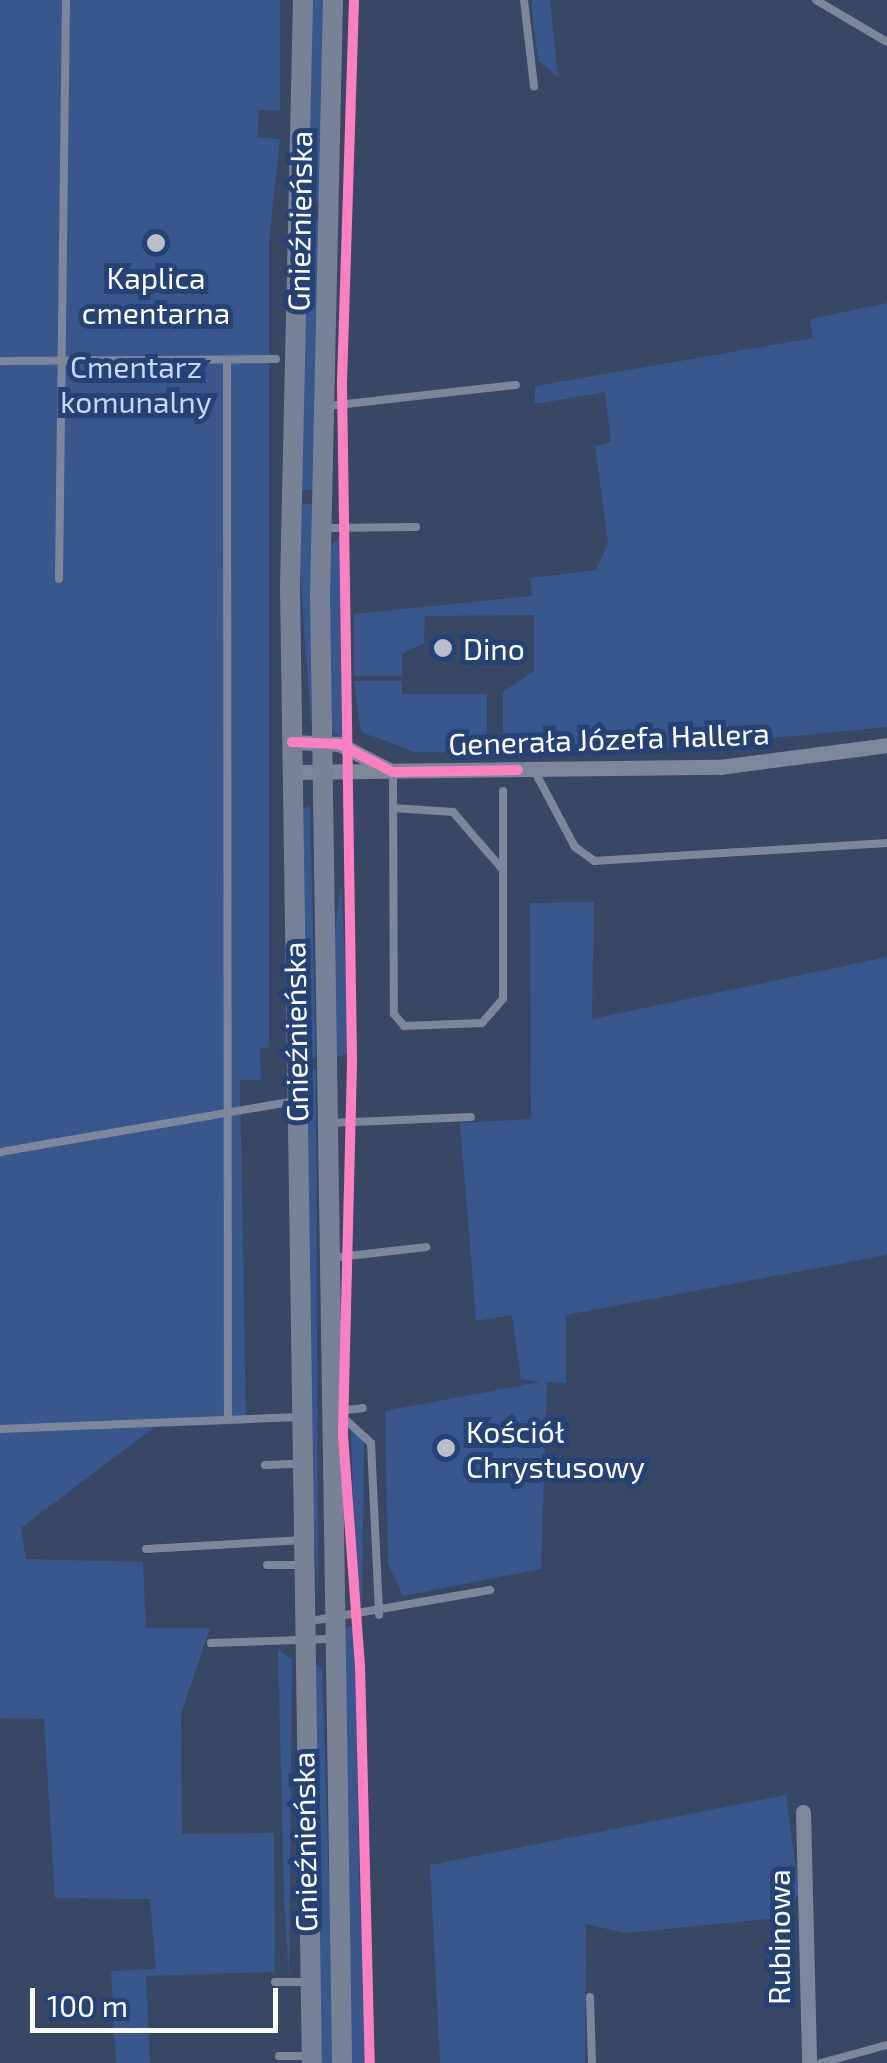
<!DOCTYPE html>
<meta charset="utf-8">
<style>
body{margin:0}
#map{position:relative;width:887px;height:2063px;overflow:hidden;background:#384764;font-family:"Exo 2",sans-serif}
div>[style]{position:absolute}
.green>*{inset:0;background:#39578d}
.lane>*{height:8px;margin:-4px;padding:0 4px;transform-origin:4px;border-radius:4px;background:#7c879b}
.street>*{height:15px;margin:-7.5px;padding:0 7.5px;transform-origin:7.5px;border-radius:7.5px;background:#7c879b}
.secondary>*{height:20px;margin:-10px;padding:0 10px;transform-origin:10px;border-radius:10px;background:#788297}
.cycleway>*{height:10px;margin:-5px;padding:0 5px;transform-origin:5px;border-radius:5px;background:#ff80c0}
.dots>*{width:28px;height:28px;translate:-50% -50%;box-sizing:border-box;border:5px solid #264176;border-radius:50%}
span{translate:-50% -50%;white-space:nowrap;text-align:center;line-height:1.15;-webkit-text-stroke:10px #264176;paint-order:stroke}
.street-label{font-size:30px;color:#fff}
.poi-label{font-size:30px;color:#fff}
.left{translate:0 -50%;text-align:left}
.park-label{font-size:30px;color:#c8d7f2}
.scale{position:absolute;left:30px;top:1988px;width:248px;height:45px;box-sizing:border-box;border:5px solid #fff;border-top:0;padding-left:12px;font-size:30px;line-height:35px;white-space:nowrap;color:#fff;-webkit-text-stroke:8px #264176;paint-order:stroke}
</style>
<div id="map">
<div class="green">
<i style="clip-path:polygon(0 0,280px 0,280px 110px,259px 110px,257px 137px,280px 139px,269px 242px,269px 1047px,260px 1049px,261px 1080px,240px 1080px,246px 1424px,155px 1427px,21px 1528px,26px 1559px,143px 1562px,146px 1628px,210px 1628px,181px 1714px,182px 1834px,274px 1833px,275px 1972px,146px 1976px,150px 2063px,116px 2063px,111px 1971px,156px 1969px,150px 1899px,55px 1898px,44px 1719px,0 1718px)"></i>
<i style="clip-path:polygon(312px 0,324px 0,321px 205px,309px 205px)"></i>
<i style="clip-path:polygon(531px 0,550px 0,558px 77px,538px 60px)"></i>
<i style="clip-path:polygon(308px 220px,321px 220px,313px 490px,301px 490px)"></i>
<i style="clip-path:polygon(887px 303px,887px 727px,596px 755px,594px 747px,503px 753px,503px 692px,534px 671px,534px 615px,425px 616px,424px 643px,402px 654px,402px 676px,354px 676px,354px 614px,532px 596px,530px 578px,596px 570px,608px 543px,595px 446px,611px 442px,605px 392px,535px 404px,535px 386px,813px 338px,810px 319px)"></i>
<i style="clip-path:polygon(300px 504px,312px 504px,311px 728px,300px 568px)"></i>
<i style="clip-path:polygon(345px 534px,345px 558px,346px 742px,332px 730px,329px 546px)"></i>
<i style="clip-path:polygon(354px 681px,402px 681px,402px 694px,487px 694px,487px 753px,415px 752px,361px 732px)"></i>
<i style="clip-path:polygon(310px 806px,316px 1058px,304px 1058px,302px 810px)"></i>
<i style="clip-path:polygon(341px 883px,350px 1053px,334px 1058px,333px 947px)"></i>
<i style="clip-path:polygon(594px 902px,592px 1019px,887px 957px,887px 1255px,566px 1315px,566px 1383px,547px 1382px,541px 1569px,403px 1596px,388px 1564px,385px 1411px,540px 1382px,521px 1379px,512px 1315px,476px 1321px,460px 1123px,531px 1119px,530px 903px)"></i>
<i style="clip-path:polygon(304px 1069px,316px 1069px,318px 1599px,310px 1454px)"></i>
<i style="clip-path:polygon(351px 1425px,364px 1439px,362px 1612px,354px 1535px)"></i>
<i style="clip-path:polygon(355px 1624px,359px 1879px,368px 2063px,352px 2063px,348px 2004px,344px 1629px)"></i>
<i style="clip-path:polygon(278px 1649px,292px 1660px,289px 1978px,284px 1898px)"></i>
<i style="clip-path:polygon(316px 1664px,322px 1670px,335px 2063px,322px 2063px,318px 2006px)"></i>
<i style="clip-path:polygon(786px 1795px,799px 1894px,779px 1918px,625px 1933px,586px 1924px,585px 2063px,440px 2063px,430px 1865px)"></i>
</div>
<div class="lane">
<i style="left:524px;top:0;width:87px;rotate:83.4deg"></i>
<i style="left:816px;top:0;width:82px;rotate:30.6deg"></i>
<i style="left:227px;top:360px;width:1059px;rotate:89.95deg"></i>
<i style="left:0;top:361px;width:276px;rotate:-0.4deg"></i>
<i style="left:328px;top:406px;width:189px;rotate:-6.4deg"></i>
<i style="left:325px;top:528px;width:91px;rotate:-0.6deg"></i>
<i style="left:59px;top:579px;width:579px;rotate:-89.31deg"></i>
<i style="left:534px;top:770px;width:87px;rotate:62deg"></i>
<i style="left:575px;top:847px;width:24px;rotate:36deg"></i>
<i style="left:594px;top:861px;width:294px;rotate:-3.5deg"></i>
<i style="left:393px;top:772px;width:242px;rotate:89.8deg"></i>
<i style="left:394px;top:1014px;width:16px;rotate:50deg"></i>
<i style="left:404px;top:1026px;width:78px;rotate:-2.2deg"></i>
<i style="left:482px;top:1023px;width:32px;rotate:-49deg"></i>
<i style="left:503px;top:999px;width:129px;rotate:-90deg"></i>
<i style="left:503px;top:870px;width:77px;rotate:-130.8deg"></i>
<i style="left:453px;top:812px;width:60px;rotate:-176.2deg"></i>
<i style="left:503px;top:791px;width:79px;rotate:90deg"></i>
<i style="left:330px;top:1123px;width:141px;rotate:-2.4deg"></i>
<i style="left:0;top:1152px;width:300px;rotate:-9.8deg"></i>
<i style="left:331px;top:1258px;width:96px;rotate:-6.6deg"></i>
<i style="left:336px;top:1411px;width:47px;rotate:42.4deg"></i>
<i style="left:371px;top:1443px;width:172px;rotate:87.3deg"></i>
<i style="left:338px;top:1411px;width:25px;rotate:-7deg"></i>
<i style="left:0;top:1429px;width:299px;rotate:-2.3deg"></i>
<i style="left:265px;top:1465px;width:34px;rotate:-2deg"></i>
<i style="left:146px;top:1549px;width:154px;rotate:-3.3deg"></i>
<i style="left:267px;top:1565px;width:33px"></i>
<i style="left:305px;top:1622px;width:188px;rotate:-9.8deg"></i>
<i style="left:211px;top:1643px;width:119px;rotate:-1.9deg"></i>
<i style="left:275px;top:1982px;width:33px"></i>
<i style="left:590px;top:1997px;width:66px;rotate:88.3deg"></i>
<i style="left:279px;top:2056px;width:31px"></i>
<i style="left:821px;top:2063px;width:68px;rotate:-15.3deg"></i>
</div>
<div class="street">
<i style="left:292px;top:742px;width:47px;rotate:2.4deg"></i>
<i style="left:339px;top:744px;width:56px;rotate:27.5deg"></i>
<i style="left:292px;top:772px;width:428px;rotate:-0.7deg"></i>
<i style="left:720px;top:767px;width:168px;rotate:-7.5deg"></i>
<i style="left:803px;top:1812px;width:251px;rotate:88.6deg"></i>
</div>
<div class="secondary">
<i style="left:303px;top:0;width:588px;rotate:91.27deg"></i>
<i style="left:290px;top:588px;width:1475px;rotate:89.15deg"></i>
<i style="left:333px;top:0;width:595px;rotate:91.25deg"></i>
<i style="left:320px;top:595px;width:1468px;rotate:89.14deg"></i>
</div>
<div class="cycleway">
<i style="left:354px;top:0;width:385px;rotate:91.8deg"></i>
<i style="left:342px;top:385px;width:678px;rotate:89.15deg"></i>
<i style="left:352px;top:1063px;width:372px;rotate:91.4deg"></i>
<i style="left:343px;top:1435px;width:231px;rotate:85.8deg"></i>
<i style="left:360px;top:1665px;width:398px;rotate:88.6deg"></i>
<i style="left:292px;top:742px;width:47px;rotate:2.4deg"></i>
<i style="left:339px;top:744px;width:61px;rotate:27.4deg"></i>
<i style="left:393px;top:772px;width:125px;rotate:-0.9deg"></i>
</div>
<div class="dots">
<i style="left:156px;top:243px;background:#b9bfc9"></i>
<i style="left:443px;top:648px;background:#b9bfc9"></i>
<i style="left:446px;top:1448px;background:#b9bfc9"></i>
</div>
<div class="street-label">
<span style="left:299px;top:221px;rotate:-89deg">Gnieźnieńska</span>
<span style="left:609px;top:738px;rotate:-2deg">Generała Józefa Hallera</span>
<span style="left:295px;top:1032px;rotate:-91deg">Gnieźnieńska</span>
<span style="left:304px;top:1842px;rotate:-91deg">Gnieźnieńska</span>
<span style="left:778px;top:1937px;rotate:-90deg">Rubinowa</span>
</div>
<div class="poi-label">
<span style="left:156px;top:294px">Kaplica<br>cmentarna</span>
<span class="left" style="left:463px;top:648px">Dino</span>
<span class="left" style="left:466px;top:1448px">Kościół<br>Chrystusowy</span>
</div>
<div class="park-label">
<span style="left:136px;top:383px">Cmentarz<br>komunalny</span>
</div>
<div class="scale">100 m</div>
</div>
